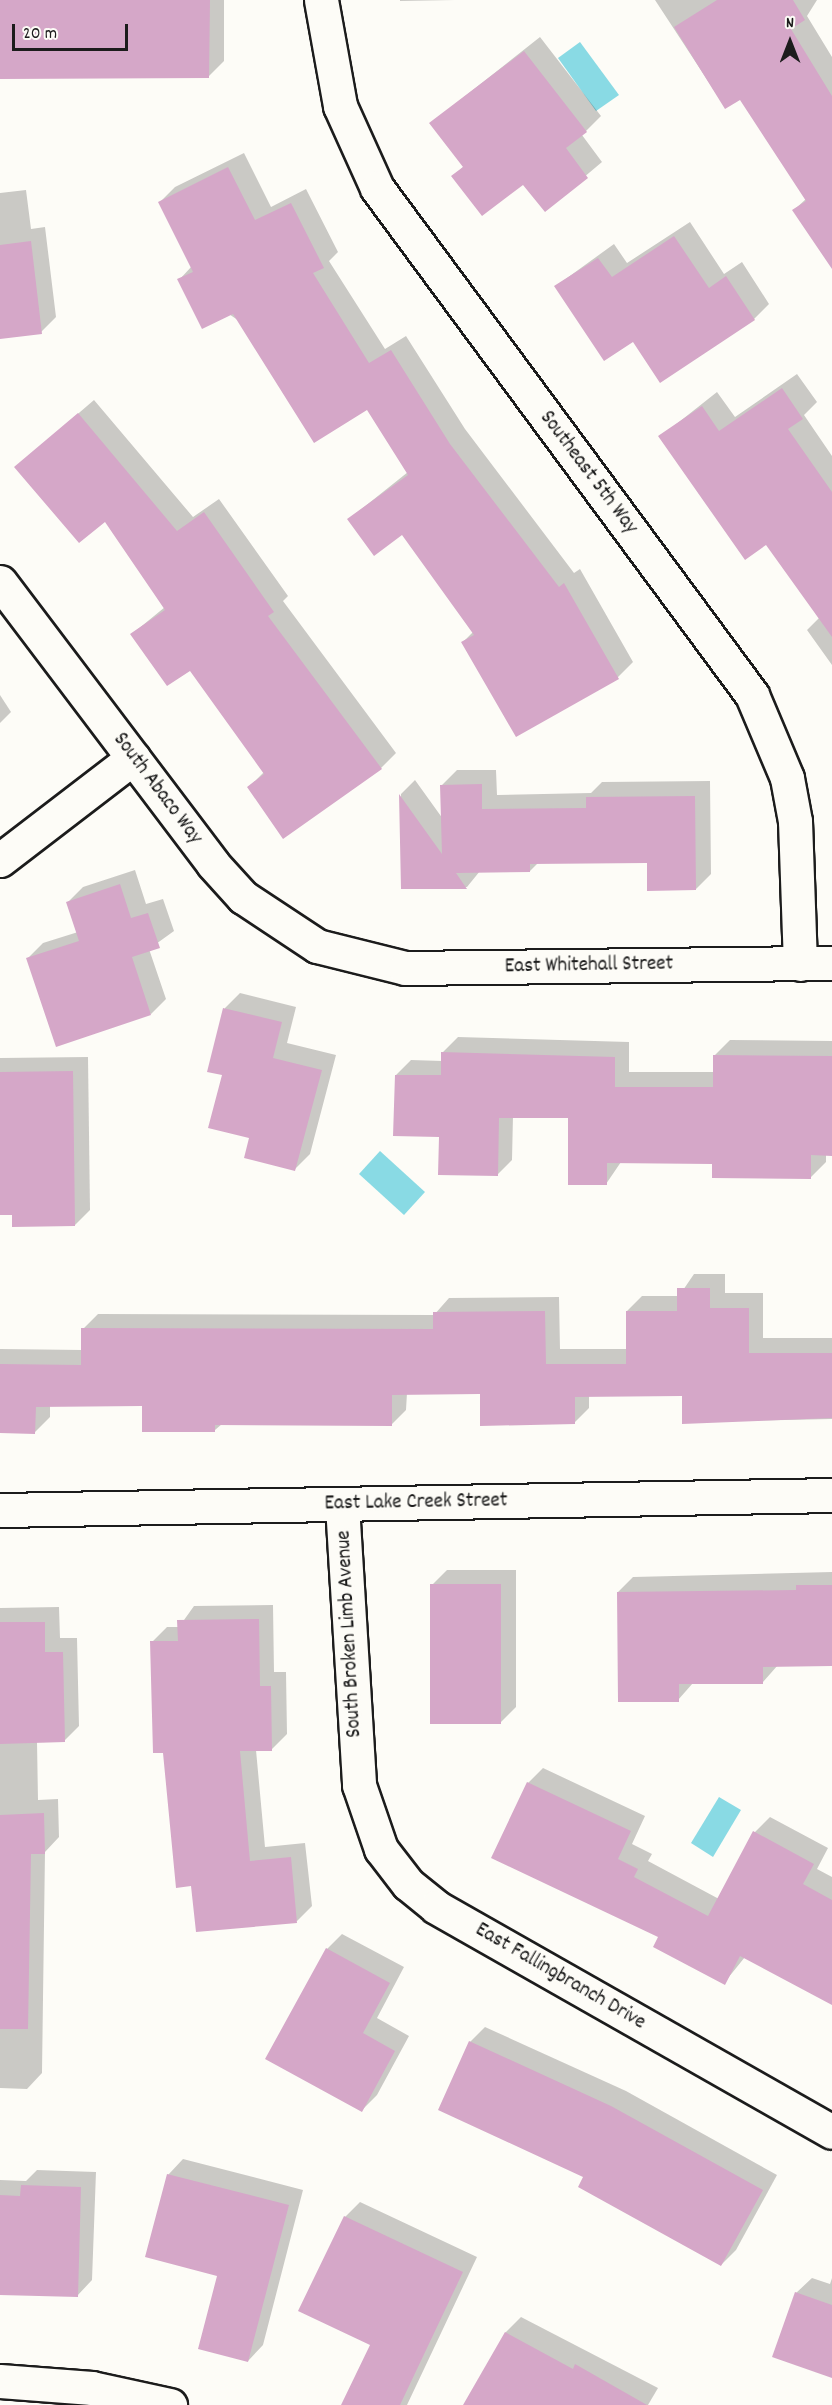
<!DOCTYPE html>
<style>
body{margin:0}
#map{position:relative;width:832px;height:2405px;overflow:hidden;background:#fdfcf7;font-family:Dekko,sans-serif}
div>[style]{position:absolute}
.water>*{inset:0;background:#89dae4}
.shadow>*{inset:0;background:#0003}
.building>*{inset:0;background:#d5a7c8}
.roads{filter:drop-shadow(2px 0 #1c1c1c) drop-shadow(-2px 0 #1c1c1c) drop-shadow(0 2px #1c1c1c) drop-shadow(0 -2px #1c1c1c)}
.minor>*{height:33px;margin:-16.5px;padding:0 16.5px;transform-origin:16.5px;border-radius:16.5px;background:#fdfcf7}
span{translate:-50% -50%;white-space:nowrap;text-align:center;line-height:1.15;-webkit-text-stroke:5px #fdfcf7;paint-order:stroke}
.street-label{font-size:21px;color:#1c1c1c}
.north{position:absolute;left:760px;top:12px;width:60px;height:60px;-webkit-text-stroke:4px #fdfcf7;paint-order:stroke;rotate:0deg;font-size:16px;font-weight:700;line-height:24px;text-align:center;color:#1c1c1c}
.north::after{content:'';display:block;margin:auto;width:21px;height:27px;background:#1c1c1c;clip-path:polygon(50% 0,100% 100%,50% 72%,0 100%)}
.scale{position:absolute;left:12px;top:24px;width:116px;height:27px;box-sizing:border-box;border:3px solid #1c1c1c;border-top:0;padding-left:8px;font-size:18px;line-height:21px;white-space:nowrap;color:#1c1c1c;-webkit-text-stroke:4px #fdfcf7;paint-order:stroke}
</style>
<div id="map">
<div class="water">
<i style="clip-path:polygon(580px 42px,619px 95px,596px 111px,558px 58px)"></i>
<i style="clip-path:polygon(380px 1151px,425px 1192px,404px 1215px,359px 1174px)"></i>
<i style="clip-path:polygon(719px 1797px,741px 1810px,713px 1857px,691px 1843px)"></i>
</div>
<div class="shadow">
<i style="clip-path:polygon(0 0,224px 0,224px 61px,209px 76px,0 77px)"></i>
<i style="clip-path:polygon(400px 0,455px 0,400px 1px)"></i>
<i style="clip-path:polygon(655px 0,817px 0,807px 16px,832px 57px,832px 252px,794px 210px,807px 198px,740px 98px,725px 107px)"></i>
<i style="clip-path:polygon(540px 37px,601px 116px,582px 135px,602px 162px,545px 210px,524px 183px,453px 177px,464px 166px,431px 123px)"></i>
<i style="clip-path:polygon(244px 153px,271px 207px,306px 189px,338px 252px,329px 261px,385px 349px,406px 336px,465px 429px,574px 573px,580px 569px,633px 662px,618px 677px,517px 735px,463px 642px,474px 631px,402px 533px,349px 519px,408px 472px,367px 408px,179px 280px,192px 266px,160px 202px,175px 187px)"></i>
<i style="clip-path:polygon(26px 190px,31px 229px,45px 227px,56px 317px,41px 332px,0 337px,0 193px)"></i>
<i style="clip-path:polygon(690px 222px,724px 274px,742px 262px,769px 304px,754px 319px,633px 340px,556px 286px,614px 244px,627px 263px)"></i>
<i style="clip-path:polygon(797px 374px,817px 402px,804px 415px,832px 456px,832px 665px,807px 630px,820px 617px,767px 543px,660px 437px,717px 392px,735px 417px)"></i>
<i style="clip-path:polygon(94px 400px,193px 517px,219px 499px,288px 596px,283px 601px,396px 753px,381px 768px,249px 787px,264px 772px,190px 668px,132px 634px,165px 607px,105px 519px,16px 467px)"></i>
<i style="clip-path:polygon(0 695px,11px 712px,0 723px)"></i>
<i style="clip-path:polygon(457px 770px,496px 770px,497px 795px,591px 793px,602px 782px,710px 781px,711px 874px,696px 889px,649px 862px,538px 863px,530px 871px,480px 871px,467px 887px,402px 888px,401px 794px,415px 780px,443px 819px,442px 785px)"></i>
<i style="clip-path:polygon(135px 870px,146px 904px,163px 899px,174px 931px,149px 949px,166px 999px,151px 1014px,28px 958px,43px 943px,78px 932px,68px 902px,83px 887px)"></i>
<i style="clip-path:polygon(240px 993px,296px 1007px,287px 1043px,336px 1055px,310px 1154px,294px 1170px,251px 1137px,224px 1074px,225px 1008px)"></i>
<i style="clip-path:polygon(458px 1037px,629px 1042px,629px 1072px,714px 1072px,714px 1056px,730px 1040px,832px 1041px,832px 1154px,826px 1154px,826px 1162px,811px 1177px,713px 1163px,621px 1162px,606px 1184px,570px 1116px,513px 1116px,512px 1160px,497px 1175px,440px 1136px,396px 1075px,411px 1060px,443px 1061px,443px 1052px)"></i>
<i style="clip-path:polygon(88px 1057px,90px 1210px,75px 1225px,0 1213px,0 1058px)"></i>
<i style="clip-path:polygon(694px 1274px,725px 1274px,725px 1293px,763px 1293px,763px 1338px,832px 1338px,832px 1419px,683px 1422px,683px 1395px,589px 1396px,589px 1408px,574px 1423px,481px 1392px,407px 1393px,406px 1410px,391px 1425px,222px 1424px,215px 1430px,143px 1405px,50px 1406px,50px 1417px,35px 1432px,0 1432px,0 1349px,83px 1350px,83px 1329px,98px 1314px,434px 1315px,449px 1298px,559px 1297px,560px 1349px,627px 1349px,627px 1311px,642px 1296px,679px 1296px)"></i>
<i style="clip-path:polygon(447px 1570px,516px 1570px,516px 1707px,501px 1722px,432px 1585px)"></i>
<i style="clip-path:polygon(832px 1572px,832px 1664px,778px 1665px,763px 1682px,693px 1683px,678px 1700px,618px 1592px,633px 1577px)"></i>
<i style="clip-path:polygon(273px 1605px,274px 1672px,286px 1672px,287px 1734px,272px 1749px,256px 1750px,265px 1847px,305px 1843px,312px 1906px,297px 1921px,193px 1885px,152px 1642px,167px 1627px,179px 1627px,194px 1606px)"></i>
<i style="clip-path:polygon(59px 1607px,60px 1638px,77px 1638px,79px 1726px,64px 1741px,37px 1741px,38px 1800px,58px 1799px,59px 1837px,45px 1852px,42px 2073px,27px 2089px,0 2088px,0 1608px)"></i>
<i style="clip-path:polygon(543px 1768px,645px 1816px,632px 1844px,652px 1854px,648px 1861px,719px 1899px,755px 1832px,770px 1817px,828px 1848px,817px 1869px,832px 1877px,832px 2004px,745px 1957px,724px 1983px,660px 1937px,528px 1783px)"></i>
<i style="clip-path:polygon(342px 1934px,404px 1967px,377px 2018px,409px 2036px,377px 2095px,362px 2110px,327px 1949px)"></i>
<i style="clip-path:polygon(485px 2027px,626px 2091px,777px 2175px,736px 2250px,721px 2265px,586px 2176px,470px 2042px)"></i>
<i style="clip-path:polygon(183px 2159px,303px 2190px,263px 2345px,248px 2361px,219px 2275px,168px 2175px)"></i>
<i style="clip-path:polygon(37px 2170px,96px 2172px,92px 2280px,77px 2296px,0 2293px,0 2180px,26px 2181px)"></i>
<i style="clip-path:polygon(360px 2202px,477px 2257px,407px 2405px,343px 2405px,372px 2344px,345px 2217px)"></i>
<i style="clip-path:polygon(812px 2278px,830px 2284px,832px 2278px,832px 2377px,796px 2293px)"></i>
<i style="clip-path:polygon(521px 2317px,658px 2388px,648px 2405px,465px 2405px,506px 2332px)"></i>
</div>
<div class="building">
<i style="clip-path:polygon(0 0,210px 0,209px 78px,0 79px)"></i>
<i style="clip-path:polygon(717px 0,793px 0,805px 20px,791px 29px,832px 96px,832px 269px,792px 210px,806px 201px,740px 100px,725px 109px,674px 27px)"></i>
<i style="clip-path:polygon(524px 51px,587px 132px,566px 148px,588px 178px,545px 212px,523px 185px,482px 216px,451px 176px,463px 167px,429px 123px)"></i>
<i style="clip-path:polygon(228px 167px,255px 220px,291px 203px,324px 268px,313px 273px,369px 363px,391px 350px,450px 444px,559px 587px,564px 583px,619px 679px,516px 737px,461px 642px,474px 635px,402px 535px,374px 556px,347px 519px,408px 475px,367px 410px,314px 443px,233px 314px,202px 329px,177px 279px,193px 272px,158px 202px)"></i>
<i style="clip-path:polygon(674px 236px,709px 288px,726px 276px,755px 320px,660px 383px,633px 342px,604px 361px,554px 286px,598px 258px,612px 277px)"></i>
<i style="clip-path:polygon(31px 241px,42px 334px,0 339px,0 245px)"></i>
<i style="clip-path:polygon(782px 388px,803px 419px,788px 429px,832px 492px,832px 637px,766px 545px,745px 560px,658px 436px,702px 406px,719px 431px)"></i>
<i style="clip-path:polygon(78px 413px,177px 531px,204px 512px,274px 612px,268px 616px,382px 769px,283px 839px,247px 787px,264px 774px,190px 671px,167px 686px,130px 634px,165px 610px,105px 522px,79px 543px,14px 467px)"></i>
<i style="clip-path:polygon(482px 784px,482px 809px,586px 808px,586px 797px,695px 796px,696px 890px,647px 891px,647px 863px,530px 864px,530px 872px,456px 873px,467px 889px,401px 889px,399px 794px,442px 854px,440px 785px)"></i>
<i style="clip-path:polygon(120px 884px,131px 918px,148px 913px,160px 948px,132px 957px,151px 1015px,56px 1047px,26px 958px,79px 941px,66px 902px)"></i>
<i style="clip-path:polygon(223px 1008px,282px 1022px,273px 1058px,322px 1070px,295px 1171px,244px 1158px,249px 1138px,208px 1128px,222px 1075px,207px 1072px)"></i>
<i style="clip-path:polygon(441px 1052px,615px 1057px,615px 1087px,713px 1087px,713px 1055px,832px 1056px,832px 1156px,811px 1155px,811px 1179px,712px 1178px,712px 1164px,607px 1163px,607px 1185px,568px 1185px,568px 1118px,499px 1118px,498px 1176px,438px 1175px,439px 1137px,393px 1136px,395px 1075px,441px 1075px)"></i>
<i style="clip-path:polygon(73px 1071px,75px 1226px,12px 1227px,12px 1215px,0 1215px,0 1072px)"></i>
<i style="clip-path:polygon(677px 1288px,710px 1288px,710px 1308px,749px 1308px,749px 1353px,832px 1353px,832px 1418px,682px 1424px,682px 1396px,575px 1397px,575px 1424px,480px 1426px,480px 1394px,392px 1395px,392px 1426px,215px 1425px,215px 1432px,142px 1432px,142px 1406px,36px 1407px,35px 1434px,0 1433px,0 1364px,81px 1365px,81px 1328px,433px 1329px,433px 1312px,545px 1311px,546px 1364px,626px 1364px,626px 1311px,677px 1311px)"></i>
<i style="clip-path:polygon(430px 1584px,501px 1584px,501px 1724px,430px 1724px)"></i>
<i style="clip-path:polygon(796px 1585px,832px 1585px,832px 1666px,763px 1667px,763px 1684px,679px 1684px,679px 1702px,618px 1702px,617px 1592px,796px 1590px)"></i>
<i style="clip-path:polygon(259px 1619px,260px 1686px,271px 1686px,272px 1751px,240px 1751px,250px 1861px,291px 1857px,297px 1923px,196px 1932px,191px 1886px,176px 1888px,163px 1753px,153px 1753px,150px 1641px,178px 1641px,177px 1620px)"></i>
<i style="clip-path:polygon(0 1622px,45px 1622px,45px 1652px,63px 1652px,65px 1742px,0 1744px)"></i>
<i style="clip-path:polygon(527px 1782px,631px 1831px,618px 1859px,638px 1869px,634px 1877px,708px 1916px,753px 1831px,814px 1864px,803px 1884px,832px 1900px,832px 2005px,740px 1956px,725px 1985px,653px 1947px,658px 1937px,491px 1858px)"></i>
<i style="clip-path:polygon(44px 1813px,45px 1854px,31px 1854px,28px 2029px,0 2029px,0 1815px)"></i>
<i style="clip-path:polygon(326px 1948px,390px 1983px,363px 2033px,395px 2051px,362px 2112px,265px 2059px)"></i>
<i style="clip-path:polygon(469px 2041px,611px 2106px,763px 2190px,721px 2266px,578px 2187px,583px 2177px,438px 2110px)"></i>
<i style="clip-path:polygon(167px 2174px,289px 2205px,248px 2362px,198px 2349px,217px 2276px,145px 2257px)"></i>
<i style="clip-path:polygon(21px 2185px,81px 2187px,78px 2297px,0 2295px,0 2195px,20px 2196px)"></i>
<i style="clip-path:polygon(344px 2216px,463px 2272px,400px 2405px,341px 2405px,370px 2345px,298px 2311px)"></i>
<i style="clip-path:polygon(795px 2292px,832px 2305px,832px 2378px,772px 2357px)"></i>
<i style="clip-path:polygon(505px 2332px,573px 2369px,575px 2364px,647px 2405px,463px 2405px)"></i>
</div>
<div class="roads">
<div class="minor">
<i style="left:321px;top:0;width:108px;rotate:79.8deg"></i>
<i style="left:340px;top:106px;width:90px;rotate:65.7deg"></i>
<i style="left:377px;top:188px;width:631px;rotate:53.51deg"></i>
<i style="left:752px;top:695px;width:90px;rotate:67.1deg"></i>
<i style="left:787px;top:778px;width:44px;rotate:79.5deg"></i>
<i style="left:795px;top:821px;width:143px;rotate:88deg"></i>
<i style="left:0;top:582px;width:353px;rotate:52.9deg"></i>
<i style="left:213px;top:864px;width:45px;rotate:47.7deg"></i>
<i style="left:243px;top:897px;width:89px;rotate:33.5deg"></i>
<i style="left:317px;top:946px;width:91px;rotate:14deg"></i>
<i style="left:405px;top:968px;width:427px;rotate:-0.7deg"></i>
<i style="left:0;top:860px;width:168px;rotate:-37.5deg"></i>
<i style="left:342px;top:1505px;width:281px;rotate:86.5deg"></i>
<i style="left:359px;top:1785px;width:68px;rotate:71deg"></i>
<i style="left:381px;top:1849px;width:44px;rotate:52.4deg"></i>
<i style="left:408px;top:1884px;width:36px;rotate:39deg"></i>
<i style="left:436px;top:1907px;width:455px;rotate:29.6deg"></i>
<i style="left:0;top:1510px;width:832px;rotate:-1.03deg"></i>
<i style="left:0;top:2381px;width:92px;rotate:4.4deg"></i>
<i style="left:92px;top:2388px;width:80px;rotate:12.3deg"></i>
</div>
</div>
<div class="street-label">
<span style="left:588px;top:473px;rotate:53deg">Southeast 5th Way</span>
<span style="left:157px;top:789px;rotate:53deg">South Abaco Way</span>
<span style="left:589px;top:966px;rotate:-1deg">East Whitehall Street</span>
<span style="left:416px;top:1503px;rotate:-1deg">East Lake Creek Street</span>
<span style="left:350px;top:1634px;rotate:-93deg">South Broken Limb Avenue</span>
<span style="left:560px;top:1977px;rotate:30deg">East Fallingbranch Drive</span>
</div>
<div class="north">N</div>
<div class="scale">20 m</div>
</div>
